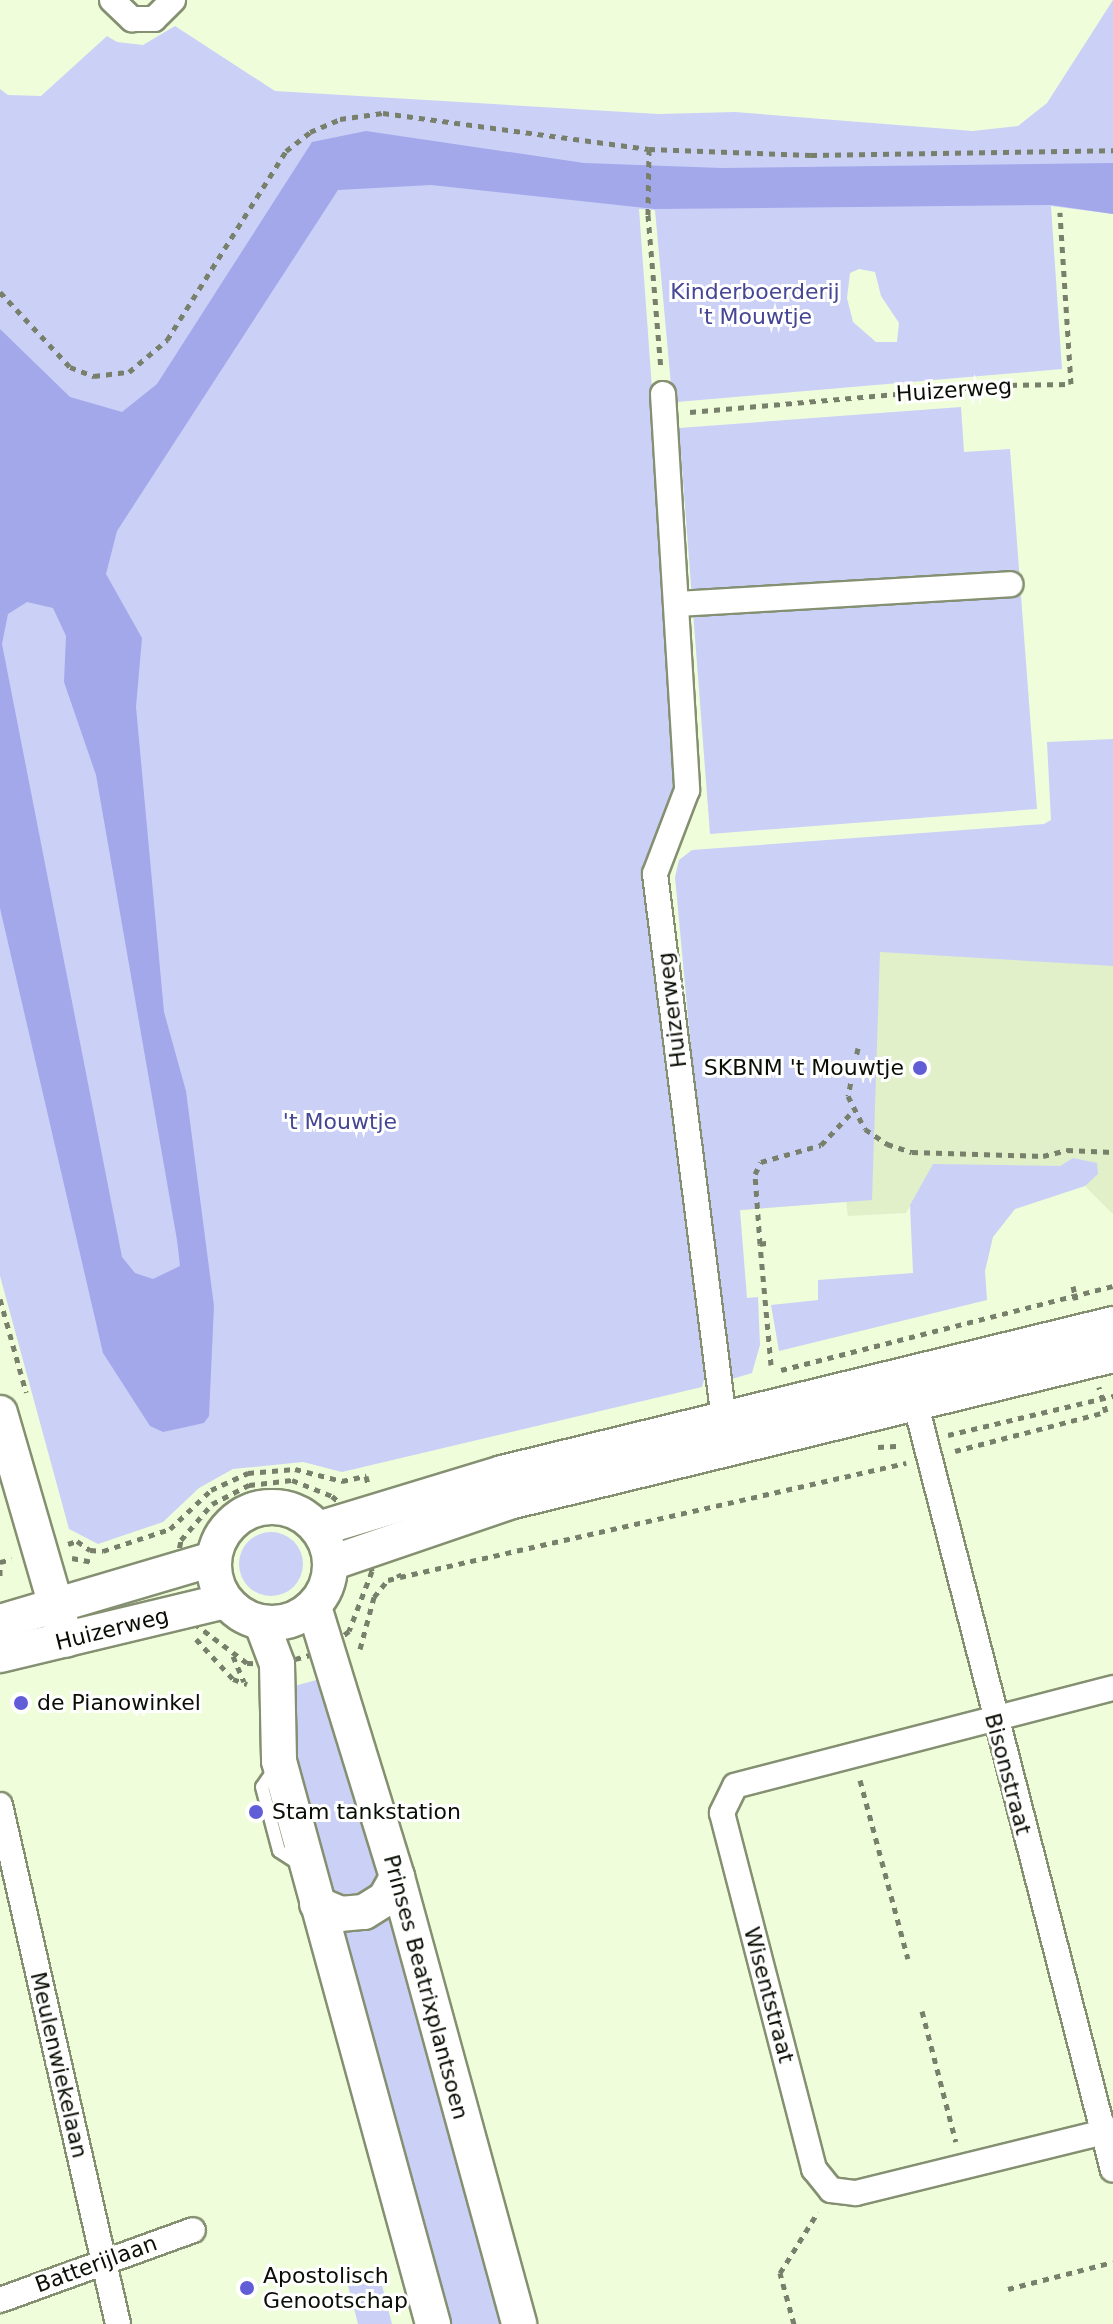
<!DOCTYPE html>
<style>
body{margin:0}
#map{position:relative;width:1113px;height:2324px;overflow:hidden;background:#effddb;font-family:"DejaVu Sans",sans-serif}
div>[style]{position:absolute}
.built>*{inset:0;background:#e1f0c8}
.green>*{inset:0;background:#cbd0f7}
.round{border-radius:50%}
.water>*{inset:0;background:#a2a8ea}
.path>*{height:5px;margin-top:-2.5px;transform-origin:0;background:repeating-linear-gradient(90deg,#78806b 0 6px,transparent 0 12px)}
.roads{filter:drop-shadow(2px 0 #849071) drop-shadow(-2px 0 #849071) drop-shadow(0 2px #849071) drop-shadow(0 -2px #849071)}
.lane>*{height:12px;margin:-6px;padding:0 6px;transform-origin:6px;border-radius:6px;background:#fff}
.street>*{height:24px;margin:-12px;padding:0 12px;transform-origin:12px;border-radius:12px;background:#fff}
.secondary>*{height:34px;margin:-17px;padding:0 17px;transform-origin:17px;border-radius:17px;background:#fff}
.secondary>.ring{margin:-17px;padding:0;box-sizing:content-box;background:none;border:34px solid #fff;border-radius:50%}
.dots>*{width:22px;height:22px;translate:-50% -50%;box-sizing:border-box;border:4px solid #fff;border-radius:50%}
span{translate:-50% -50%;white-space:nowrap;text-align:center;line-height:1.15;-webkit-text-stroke:6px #fff;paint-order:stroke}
.park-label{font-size:22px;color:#454694}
.street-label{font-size:22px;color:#0a0e04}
.poi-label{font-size:22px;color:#0a0e04}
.right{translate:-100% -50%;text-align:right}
.left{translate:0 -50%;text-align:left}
</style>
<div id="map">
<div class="built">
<i style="clip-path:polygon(719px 936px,1113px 952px,1113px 1214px,1085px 1186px,922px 1185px,906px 1213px,848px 1216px,846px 1201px,734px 1211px)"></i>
</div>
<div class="green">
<i style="clip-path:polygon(evenodd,1113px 0,1113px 214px,1051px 206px,1062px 369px,677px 402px,672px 396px,655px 210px,639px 209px,678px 747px,671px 809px,658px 843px,707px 1370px,702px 1387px,342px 1472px,303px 1462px,233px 1469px,199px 1488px,163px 1522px,98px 1544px,69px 1529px,0 1276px,0 89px,8px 95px,41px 96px,107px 36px,117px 42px,143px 45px,175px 26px,275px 91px,658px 114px,735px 112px,973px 131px,1018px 126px,1047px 103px,1113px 0,859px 269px,875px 272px,881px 296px,899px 323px,897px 342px,876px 342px,853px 322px,847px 298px,850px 273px,859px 269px)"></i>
<i style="clip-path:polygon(961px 407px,964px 452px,1010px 449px,1037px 809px,710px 834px,679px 428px)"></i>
<i style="clip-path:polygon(1113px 739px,1113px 966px,880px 952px,872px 1200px,740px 1210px,747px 1298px,758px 1297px,760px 1345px,752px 1373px,722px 1382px,675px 877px,679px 860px,692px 850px,1044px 824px,1051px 820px,1047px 742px)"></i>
<i style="clip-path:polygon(1073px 1158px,1097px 1163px,1098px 1174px,1085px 1186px,1015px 1209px,993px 1237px,985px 1271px,987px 1300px,779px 1351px,771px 1305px,818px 1300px,818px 1280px,913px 1273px,910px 1205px,933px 1164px,1060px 1166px)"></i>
<i class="round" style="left:239px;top:1532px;width:64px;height:64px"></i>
<i style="clip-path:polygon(320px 1679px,386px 1881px,362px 1902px,329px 1896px,296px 1764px,287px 1688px)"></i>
<i style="clip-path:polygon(394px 1902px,507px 2324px,444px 2324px,337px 1922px)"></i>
<i style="clip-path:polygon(378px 2270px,392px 2324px,358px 2324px,346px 2278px)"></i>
</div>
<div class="water">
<i style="clip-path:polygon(evenodd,366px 131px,584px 163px,721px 168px,1113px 163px,1113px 214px,1051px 205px,655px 209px,431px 185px,338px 190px,117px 531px,106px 574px,142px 638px,136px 707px,164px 1012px,186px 1091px,214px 1306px,209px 1416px,204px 1423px,163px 1432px,150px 1426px,103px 1353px,0 908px,0 329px,70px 397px,122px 412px,157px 384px,312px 142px,366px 131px,27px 602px,53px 608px,66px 636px,64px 682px,96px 775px,177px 1240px,180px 1266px,153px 1279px,135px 1273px,122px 1257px,2px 644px,8px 614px,27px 602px)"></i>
</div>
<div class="path">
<i style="left:649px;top:149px;width:66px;rotate:90.9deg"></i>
<i style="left:648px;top:215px;width:155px;rotate:85.2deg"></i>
<i style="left:0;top:292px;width:103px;rotate:47deg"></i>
<i style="left:70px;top:367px;width:26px;rotate:21deg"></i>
<i style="left:94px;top:376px;width:35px;rotate:-7deg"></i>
<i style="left:129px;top:372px;width:50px;rotate:-40.1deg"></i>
<i style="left:167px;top:340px;width:223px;rotate:-57.8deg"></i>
<i style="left:286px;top:151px;width:31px;rotate:-38deg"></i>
<i style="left:310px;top:132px;width:33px;rotate:-23deg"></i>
<i style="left:340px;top:119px;width:43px;rotate:-7.9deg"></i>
<i style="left:383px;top:113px;width:268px;rotate:7.7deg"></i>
<i style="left:649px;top:149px;width:162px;rotate:2.1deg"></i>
<i style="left:811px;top:155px;width:302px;rotate:-0.9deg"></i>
<i style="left:690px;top:412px;width:310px;rotate:-5deg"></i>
<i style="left:999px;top:385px;width:72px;rotate:-0.8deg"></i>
<i style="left:1071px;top:384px;width:172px;rotate:-93.7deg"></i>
<i style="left:858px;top:1048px;width:49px;rotate:101.8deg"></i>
<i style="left:848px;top:1096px;width:37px;rotate:63deg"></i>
<i style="left:865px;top:1129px;width:27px;rotate:34deg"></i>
<i style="left:887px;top:1144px;width:26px;rotate:18deg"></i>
<i style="left:912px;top:1152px;width:131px;rotate:1.7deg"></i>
<i style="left:1043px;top:1156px;width:25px;rotate:-14deg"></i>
<i style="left:1067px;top:1150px;width:46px;rotate:2.5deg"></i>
<i style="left:760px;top:1244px;width:70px;rotate:-94.1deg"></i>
<i style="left:755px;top:1174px;width:13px;rotate:-63deg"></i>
<i style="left:761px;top:1162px;width:62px;rotate:-15.8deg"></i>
<i style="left:821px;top:1145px;width:47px;rotate:-46.7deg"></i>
<i style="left:1073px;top:1286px;width:14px;rotate:78deg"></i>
<i style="left:0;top:1299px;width:97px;rotate:74.4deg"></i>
<i style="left:771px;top:1365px;width:121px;rotate:-95.2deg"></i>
<i style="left:760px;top:1244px;width:11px;rotate:-10deg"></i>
<i style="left:781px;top:1370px;width:342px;rotate:-14.2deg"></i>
<i style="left:948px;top:1435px;width:170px;rotate:-13.3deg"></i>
<i style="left:878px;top:1447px;width:22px;rotate:-3deg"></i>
<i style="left:955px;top:1451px;width:156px;rotate:-14.5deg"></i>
<i style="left:1106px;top:1412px;width:26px;rotate:-106deg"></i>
<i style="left:292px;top:1480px;width:43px;rotate:21.8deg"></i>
<i style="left:332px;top:1496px;width:35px;rotate:41deg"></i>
<i style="left:358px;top:1519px;width:54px;rotate:74.9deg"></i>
<i style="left:372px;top:1571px;width:64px;rotate:111deg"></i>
<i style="left:349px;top:1631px;width:32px;rotate:141deg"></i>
<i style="left:324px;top:1651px;width:49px;rotate:164.5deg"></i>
<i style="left:277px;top:1664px;width:30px;rotate:-178deg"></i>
<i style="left:247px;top:1663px;width:70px;rotate:-143.1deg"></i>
<i style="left:191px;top:1621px;width:52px;rotate:-107.7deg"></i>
<i style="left:175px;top:1571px;width:32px;rotate:-79deg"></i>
<i style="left:181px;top:1540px;width:48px;rotate:-49.3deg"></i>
<i style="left:212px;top:1504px;width:42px;rotate:-27.2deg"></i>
<i style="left:249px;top:1485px;width:43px;rotate:-6.6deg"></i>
<i style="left:68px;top:1544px;width:9px;rotate:-18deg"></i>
<i style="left:77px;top:1541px;width:16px;rotate:35deg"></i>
<i style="left:90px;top:1550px;width:13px;rotate:4deg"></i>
<i style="left:103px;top:1551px;width:71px;rotate:-18.2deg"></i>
<i style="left:170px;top:1529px;width:57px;rotate:-43.6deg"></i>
<i style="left:211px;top:1490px;width:41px;rotate:-24.7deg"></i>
<i style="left:248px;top:1473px;width:47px;rotate:-4.9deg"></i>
<i style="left:295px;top:1469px;width:49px;rotate:14.3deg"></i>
<i style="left:342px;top:1481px;width:25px;rotate:-12deg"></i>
<i style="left:366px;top:1476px;width:8px;rotate:76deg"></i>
<i style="left:72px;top:1558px;width:20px;rotate:11deg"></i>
<i style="left:0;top:1576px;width:14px;rotate:-90deg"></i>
<i style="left:0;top:1562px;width:12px;rotate:-14deg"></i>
<i style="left:400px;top:1577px;width:519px;rotate:-12.7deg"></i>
<i style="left:196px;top:1639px;width:54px;rotate:47.2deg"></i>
<i style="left:233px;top:1679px;width:15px;rotate:20deg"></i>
<i style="left:360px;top:1649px;width:54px;rotate:-74.9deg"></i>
<i style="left:374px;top:1597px;width:22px;rotate:-51deg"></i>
<i style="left:388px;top:1580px;width:12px;rotate:-14deg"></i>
<i style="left:400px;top:1577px;width:4px;rotate:-117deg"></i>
<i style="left:233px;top:1656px;width:28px;rotate:67deg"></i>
<i style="left:860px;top:1780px;width:185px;rotate:75deg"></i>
<i style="left:922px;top:2011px;width:135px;rotate:75.5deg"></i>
<i style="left:1008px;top:2289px;width:108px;rotate:-14.4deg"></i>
<i style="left:794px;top:2324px;width:53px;rotate:-105.4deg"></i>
<i style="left:780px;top:2273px;width:72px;rotate:-58.1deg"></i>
</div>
<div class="roads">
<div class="lane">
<i style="left:276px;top:1767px;width:24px;rotate:125deg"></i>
<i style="left:262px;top:1787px;width:66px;rotate:75.1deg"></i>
<i style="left:279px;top:1851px;width:24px;rotate:33deg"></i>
</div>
<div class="street">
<i style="left:112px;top:0;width:28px;rotate:44deg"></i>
<i style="left:132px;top:19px;width:22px"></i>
<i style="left:154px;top:19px;width:27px;rotate:-45deg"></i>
<i style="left:663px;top:394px;width:397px;rotate:86.5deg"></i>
<i style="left:687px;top:790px;width:90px;rotate:110.9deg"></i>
<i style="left:655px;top:874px;width:550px;rotate:82.8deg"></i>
<i style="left:677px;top:604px;width:334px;rotate:-3.4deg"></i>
<i style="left:912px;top:1390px;width:805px;rotate:75.55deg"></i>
<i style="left:1113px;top:1688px;width:390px;rotate:165.5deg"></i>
<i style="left:735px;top:1786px;width:30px;rotate:116deg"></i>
<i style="left:722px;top:1813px;width:368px;rotate:75.5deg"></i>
<i style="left:814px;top:2169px;width:27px;rotate:51deg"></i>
<i style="left:831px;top:2190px;width:25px;rotate:7deg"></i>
<i style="left:856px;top:2193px;width:265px;rotate:-13.8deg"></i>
<i style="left:0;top:1805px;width:532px;rotate:77.19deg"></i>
<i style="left:0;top:2300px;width:205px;rotate:-19.9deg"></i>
</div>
<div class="secondary">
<i style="left:0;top:1413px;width:236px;rotate:73.8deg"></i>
<i class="ring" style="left:214px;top:1507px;width:82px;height:82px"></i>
<i style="left:318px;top:1529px;width:192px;rotate:-16.9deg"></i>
<i style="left:502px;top:1473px;width:629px;rotate:-13.7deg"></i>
<i style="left:331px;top:1563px;width:188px;rotate:-18.9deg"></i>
<i style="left:509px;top:1502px;width:622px;rotate:-13.68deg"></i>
<i style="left:314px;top:1607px;width:282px;rotate:72.9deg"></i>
<i style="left:397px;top:1877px;width:463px;rotate:74.7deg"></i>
<i style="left:0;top:1622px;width:222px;rotate:-16.5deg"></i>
<i style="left:262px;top:1624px;width:43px;rotate:69.4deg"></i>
<i style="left:277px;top:1664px;width:97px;rotate:88.8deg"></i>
<i style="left:279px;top:1761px;width:584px;rotate:74.7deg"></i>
<i style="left:0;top:1655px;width:231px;rotate:-13.5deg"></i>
<i style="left:317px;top:1904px;width:25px;rotate:23deg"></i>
<i style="left:340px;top:1914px;width:24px;rotate:-5deg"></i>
<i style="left:364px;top:1912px;width:25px;rotate:-32deg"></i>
<i style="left:385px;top:1899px;width:25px;rotate:-61deg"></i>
</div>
</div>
<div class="dots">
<i style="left:920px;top:1068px;background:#605dd6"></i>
<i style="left:21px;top:1703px;background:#605dd6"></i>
<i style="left:256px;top:1812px;background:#605dd6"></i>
<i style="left:247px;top:2288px;background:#605dd6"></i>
</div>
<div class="park-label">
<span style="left:755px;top:304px">Kinderboerderij<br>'t Mouwtje</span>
<span style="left:340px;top:1122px">'t Mouwtje</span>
</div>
<div class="street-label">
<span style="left:954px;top:390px;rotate:-4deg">Huizerweg</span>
<span style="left:672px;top:1010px;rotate:-97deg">Huizerweg</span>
<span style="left:112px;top:1629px;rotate:-14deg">Huizerweg</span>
<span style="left:1008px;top:1774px;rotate:75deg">Bisonstraat</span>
<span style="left:426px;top:1987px;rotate:75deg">Prinses Beatrixplantsoen</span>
<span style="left:769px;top:1995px;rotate:75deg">Wisentstraat</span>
<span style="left:59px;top:2065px;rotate:77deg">Meulenwiekelaan</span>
<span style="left:96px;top:2264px;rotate:-20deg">Batterijlaan</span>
</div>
<div class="poi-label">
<span class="right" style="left:904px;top:1068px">SKBNM 't Mouwtje</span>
<span class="left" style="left:37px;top:1703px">de Pianowinkel</span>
<span class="left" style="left:272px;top:1812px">Stam tankstation</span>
<span class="left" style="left:263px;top:2288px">Apostolisch<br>Genootschap</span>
</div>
</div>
